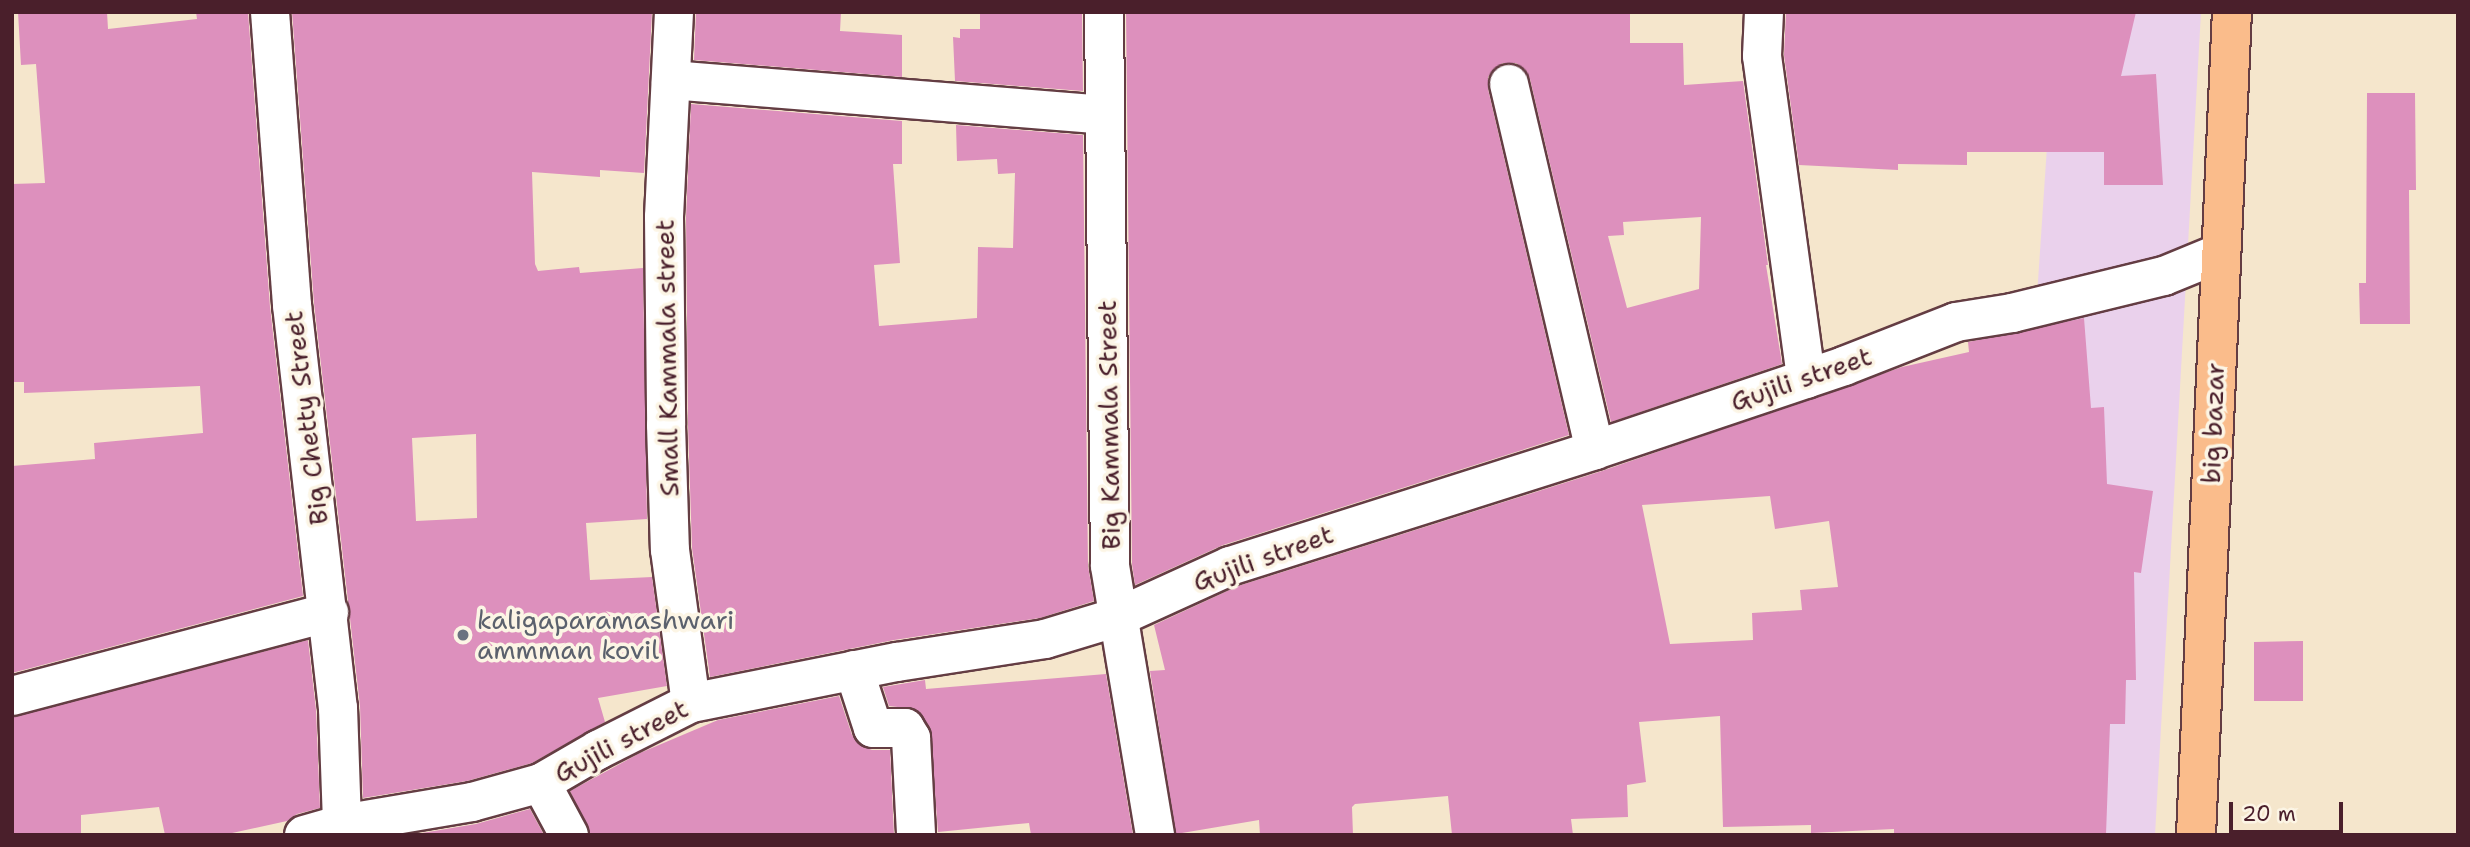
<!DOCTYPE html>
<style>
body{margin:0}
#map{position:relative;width:2470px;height:847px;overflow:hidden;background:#f5e6cc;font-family:"Shantell Sans",sans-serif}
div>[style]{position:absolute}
.built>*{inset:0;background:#ead1ec}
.building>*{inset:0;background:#dd90bd}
.roads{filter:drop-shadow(2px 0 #643d43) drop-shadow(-2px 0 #643d43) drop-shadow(0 2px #643d43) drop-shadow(0 -2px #643d43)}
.minor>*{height:38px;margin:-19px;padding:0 19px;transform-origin:19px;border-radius:19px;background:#fff}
.major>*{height:38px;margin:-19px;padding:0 19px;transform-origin:19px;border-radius:19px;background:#fabc8b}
.dots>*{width:19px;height:19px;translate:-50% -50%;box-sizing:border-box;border:4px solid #fcf5e5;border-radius:50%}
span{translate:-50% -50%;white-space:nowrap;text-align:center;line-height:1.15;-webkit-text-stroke:7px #fcf5e5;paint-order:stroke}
.street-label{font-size:26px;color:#4a1f2b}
.worship-label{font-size:26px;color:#5b616d}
.left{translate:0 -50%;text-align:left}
.frame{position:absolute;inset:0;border:14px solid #4a1f2b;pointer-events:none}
.scale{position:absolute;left:2229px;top:802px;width:114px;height:32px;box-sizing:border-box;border:4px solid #4a1f2b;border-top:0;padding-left:9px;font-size:21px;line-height:24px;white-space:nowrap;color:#4a1f2b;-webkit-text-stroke:5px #fcf5e5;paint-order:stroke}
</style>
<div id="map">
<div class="built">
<i style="clip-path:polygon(2056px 12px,2201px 12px,2155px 835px,2001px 835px)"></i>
</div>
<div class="building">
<i style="clip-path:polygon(18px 12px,107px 12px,108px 29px,197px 19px,196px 12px,248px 12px,270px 307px,303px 596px,12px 673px,12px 466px,95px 459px,94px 443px,203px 433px,200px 386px,24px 393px,24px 382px,12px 382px,12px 184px,45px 183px,36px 64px,21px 65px)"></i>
<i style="clip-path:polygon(evenodd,292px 12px,652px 12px,644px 173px,600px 170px,600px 177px,532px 172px,535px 264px,538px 271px,579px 267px,580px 273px,643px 268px,647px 519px,586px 523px,590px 580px,652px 577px,667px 686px,598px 698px,605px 722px,532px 763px,467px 781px,363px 798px,360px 706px,314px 303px,292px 12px,476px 434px,477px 518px,416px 521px,412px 438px,476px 434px)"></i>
<i style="clip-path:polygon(696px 12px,841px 12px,840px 31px,902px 35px,902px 77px,694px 60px)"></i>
<i style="clip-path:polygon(980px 12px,1082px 12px,1083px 91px,955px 81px,953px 37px,960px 38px,960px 29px,980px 29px)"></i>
<i style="clip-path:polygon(evenodd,1126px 12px,1630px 12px,1630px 43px,1683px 43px,1684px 85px,1743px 81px,1768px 265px,1766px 265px,1782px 364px,1611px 422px,1530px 79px,1525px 70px,1516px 63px,1503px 63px,1495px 68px,1488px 77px,1488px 89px,1569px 435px,1223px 545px,1135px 585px,1132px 564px,1126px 12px,1701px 217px,1699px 289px,1627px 308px,1608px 236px,1624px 235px,1623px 222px,1701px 217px)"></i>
<i style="clip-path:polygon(1786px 12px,2136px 12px,2121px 76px,2156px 74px,2163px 185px,2104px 185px,2104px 152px,1967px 152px,1967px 165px,1898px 164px,1898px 170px,1799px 165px,1784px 55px)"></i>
<i style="clip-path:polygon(2367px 93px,2415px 93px,2416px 190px,2409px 190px,2410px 324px,2360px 324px,2359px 283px,2366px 283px)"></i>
<i style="clip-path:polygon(691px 104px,902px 121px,902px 164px,893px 164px,900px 263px,874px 265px,879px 326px,977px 318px,978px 247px,1013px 248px,1015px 173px,998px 174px,997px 159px,957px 161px,956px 125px,1083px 135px,1088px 566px,1094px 601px,1040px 618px,894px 640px,710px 677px,692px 548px,688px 425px,686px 217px)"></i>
<i style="clip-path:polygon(evenodd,2084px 318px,2091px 408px,2104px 407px,2107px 484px,2153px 491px,2141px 573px,2134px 572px,2136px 680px,2126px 680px,2125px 724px,2110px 724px,2106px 835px,1894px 835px,1894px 829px,1811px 833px,1811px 825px,1723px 827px,1720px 716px,1639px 722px,1646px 782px,1627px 785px,1628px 817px,1571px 819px,1573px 835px,1452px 835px,1448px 796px,1355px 804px,1352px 807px,1353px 835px,1260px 835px,1259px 820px,1176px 834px,1150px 671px,1165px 670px,1154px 625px,1238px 586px,1602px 471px,1902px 367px,1969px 352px,1968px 342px,2084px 318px,1770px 496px,1775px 529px,1829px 521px,1838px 587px,1800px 590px,1802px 610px,1752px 613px,1753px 640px,1670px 644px,1642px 505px,1770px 496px)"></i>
<i style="clip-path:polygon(308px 640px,316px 710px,320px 808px,297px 814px,287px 821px,223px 835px,165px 835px,159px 807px,81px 815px,81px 835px,12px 835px,12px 717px)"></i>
<i style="clip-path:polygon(2303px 641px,2303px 701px,2254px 701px,2254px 642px)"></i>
<i style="clip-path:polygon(1106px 674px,1133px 835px,1031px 835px,1029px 823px,938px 832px,930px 727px,915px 709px,889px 706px,883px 687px,925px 680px,926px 689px)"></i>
<i style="clip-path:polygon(839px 696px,852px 735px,860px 745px,872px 750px,890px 750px,894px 835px,591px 835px,570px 791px,640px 753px,718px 720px)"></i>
<i style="clip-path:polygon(530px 809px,544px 835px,410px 835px,476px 824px)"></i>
</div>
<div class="roads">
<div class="minor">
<i style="left:270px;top:12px;width:294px;rotate:85.7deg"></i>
<i style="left:292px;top:305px;width:406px;rotate:83.5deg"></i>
<i style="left:338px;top:708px;width:116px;rotate:88deg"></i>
<i style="left:674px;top:12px;width:205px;rotate:92.8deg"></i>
<i style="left:664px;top:217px;width:208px;rotate:89.4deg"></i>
<i style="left:666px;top:425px;width:125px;rotate:88.2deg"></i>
<i style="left:670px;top:550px;width:154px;rotate:82.2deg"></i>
<i style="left:1104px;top:12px;width:554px;rotate:89.38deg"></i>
<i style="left:1110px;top:566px;width:273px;rotate:80.5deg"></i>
<i style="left:1764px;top:12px;width:44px;rotate:92.6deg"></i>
<i style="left:1762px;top:56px;width:326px;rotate:82.2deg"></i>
<i style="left:671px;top:80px;width:435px;rotate:4.6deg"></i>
<i style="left:1509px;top:84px;width:376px;rotate:76.8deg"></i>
<i style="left:854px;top:670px;width:61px;rotate:71.9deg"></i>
<i style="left:873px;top:728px;width:32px"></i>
<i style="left:905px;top:728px;width:12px;rotate:59deg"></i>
<i style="left:911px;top:738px;width:97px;rotate:87deg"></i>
<i style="left:12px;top:696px;width:328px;rotate:-14.8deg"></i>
<i style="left:541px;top:783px;width:59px;rotate:61.7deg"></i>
<i style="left:304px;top:835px;width:40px;rotate:-16deg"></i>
<i style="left:342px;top:824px;width:132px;rotate:-9.6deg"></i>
<i style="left:472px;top:802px;width:72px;rotate:-15.4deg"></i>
<i style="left:541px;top:783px;width:66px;rotate:-30.1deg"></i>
<i style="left:598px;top:750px;width:104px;rotate:-26.8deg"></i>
<i style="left:691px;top:703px;width:210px;rotate:-11.3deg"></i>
<i style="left:897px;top:662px;width:150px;rotate:-8.8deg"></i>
<i style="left:1045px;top:639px;width:76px;rotate:-16.8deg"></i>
<i style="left:1118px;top:617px;width:123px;rotate:-24.5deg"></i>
<i style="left:1230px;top:566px;width:383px;rotate:-17.6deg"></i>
<i style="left:1595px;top:450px;width:263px;rotate:-18.6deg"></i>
<i style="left:1844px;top:366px;width:120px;rotate:-21.4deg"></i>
<i style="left:1956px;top:322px;width:57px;rotate:-9.1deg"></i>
<i style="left:2012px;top:313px;width:156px;rotate:-13.7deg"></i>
<i style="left:2164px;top:276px;width:61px;rotate:-22.3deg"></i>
</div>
<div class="major">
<i style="left:2196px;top:835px;width:824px;rotate:-87.5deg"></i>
</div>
</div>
<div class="dots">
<i style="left:463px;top:635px;background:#6b7280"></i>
</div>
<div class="street-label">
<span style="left:667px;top:358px;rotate:-91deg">Small Kammala street</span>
<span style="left:1801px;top:379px;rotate:-19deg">Gujili street</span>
<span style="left:306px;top:418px;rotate:-97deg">Big Chetty Street</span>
<span style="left:2213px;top:423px;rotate:-88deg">big bazar</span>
<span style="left:1109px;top:425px;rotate:-91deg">Big Kammala Street</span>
<span style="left:1263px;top:558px;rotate:-20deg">Gujili street</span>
<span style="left:621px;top:741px;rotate:-28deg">Gujili street</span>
</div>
<div class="worship-label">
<span class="left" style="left:477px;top:635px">kaligaparamashwari<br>ammman kovil</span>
</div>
<div class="frame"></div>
<div class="scale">20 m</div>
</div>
